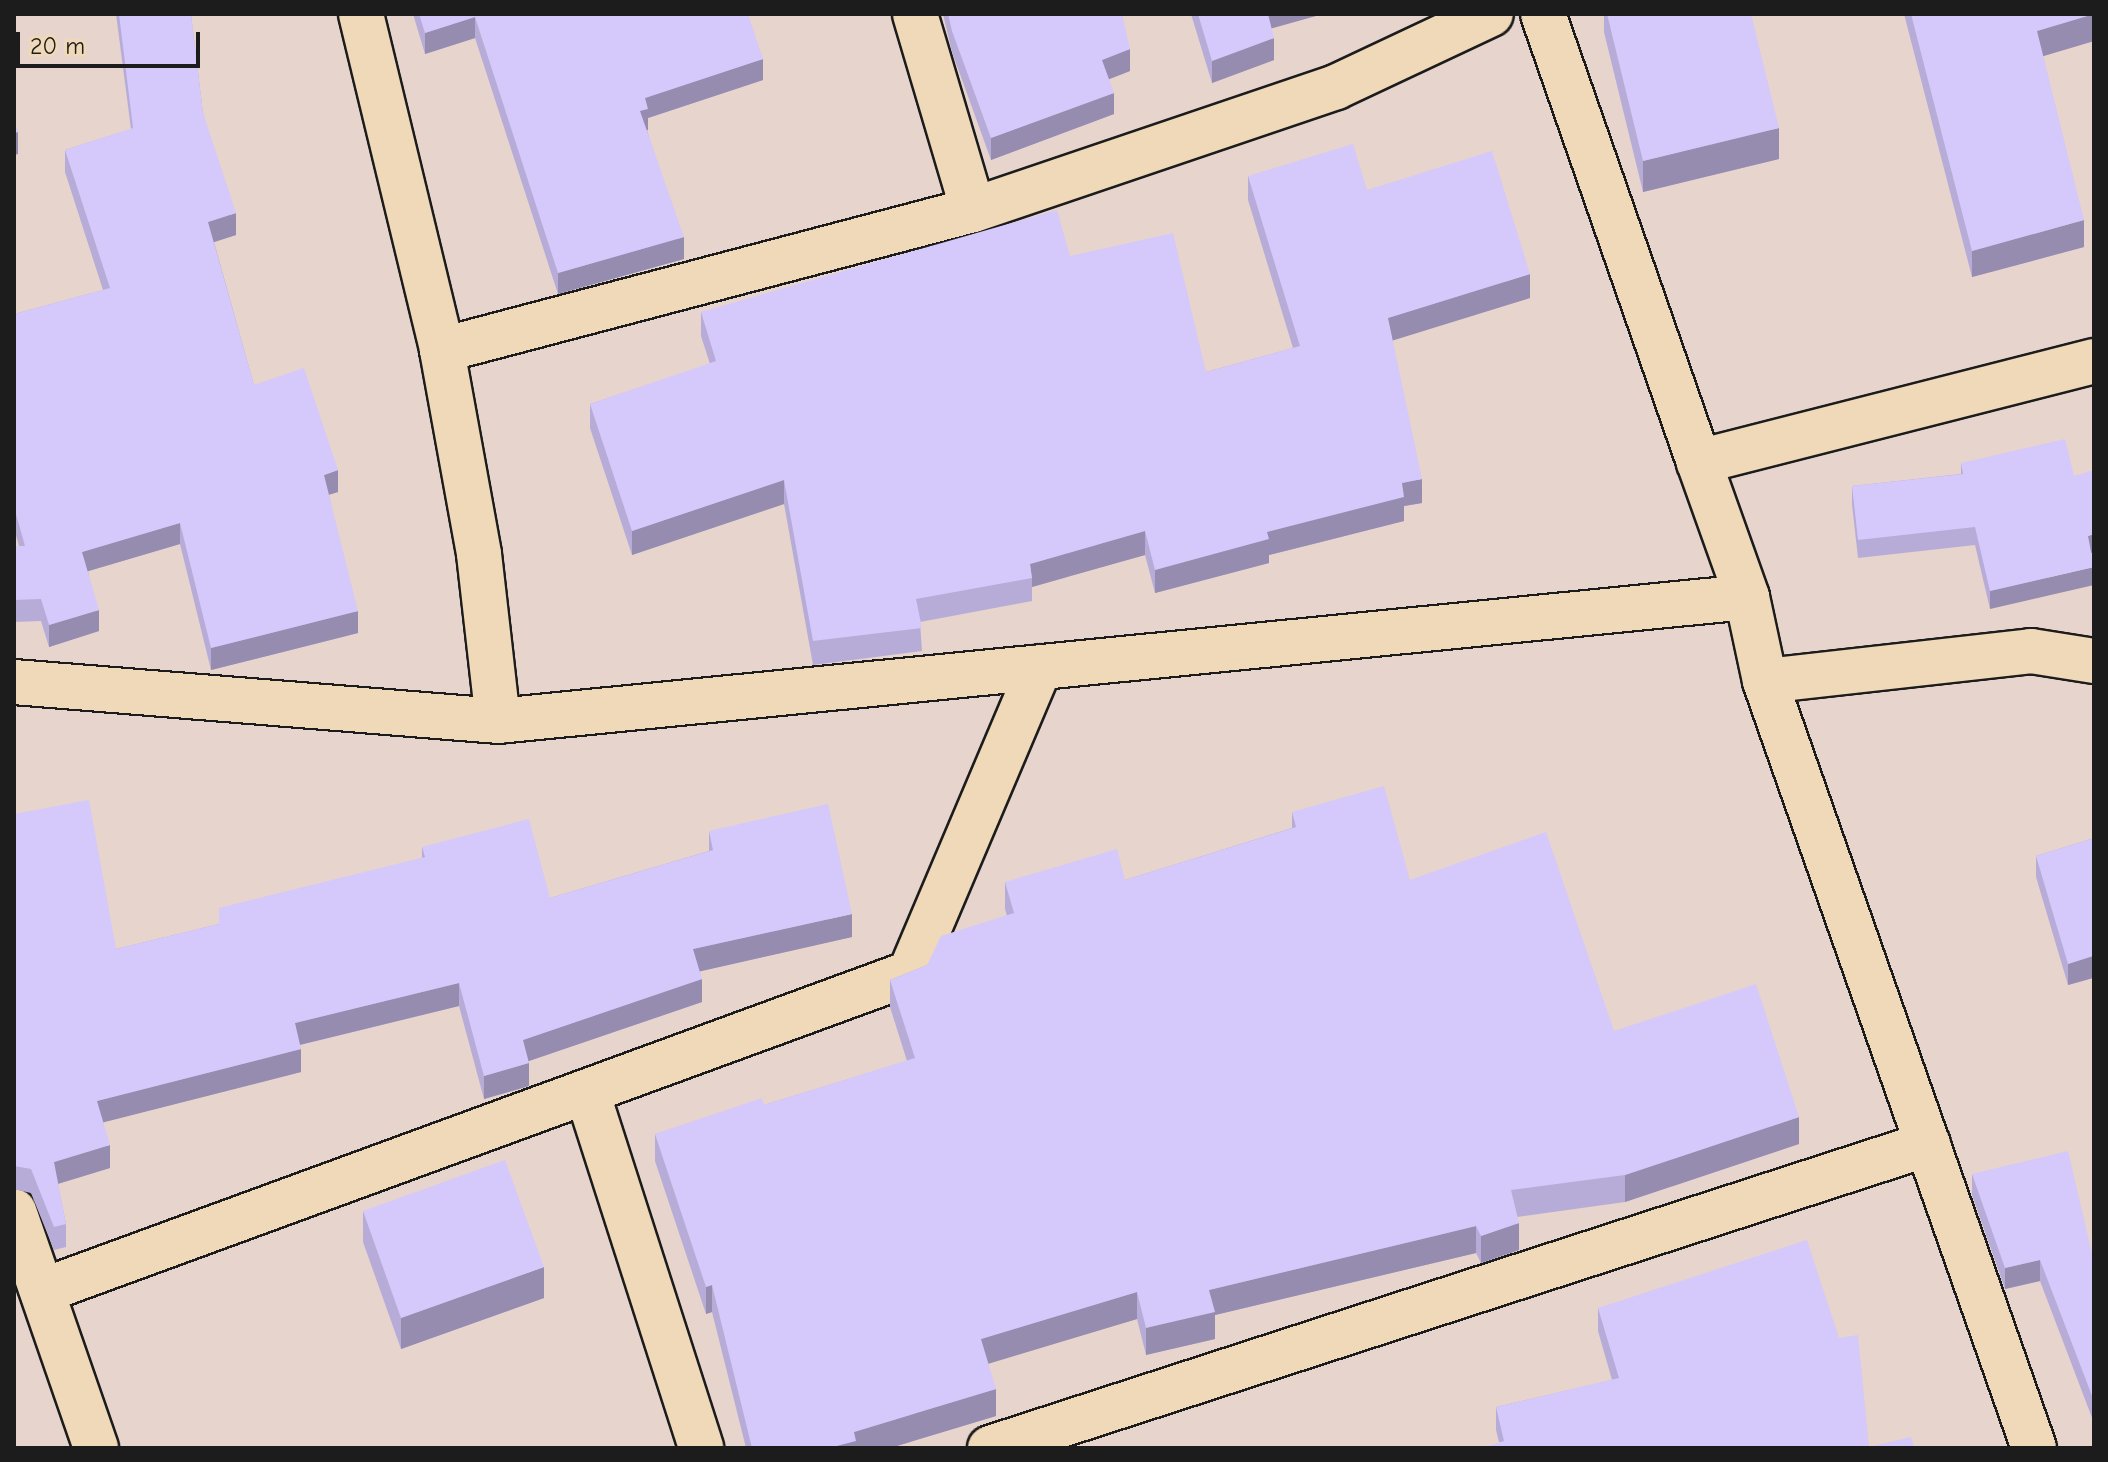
<!DOCTYPE html>
<style>
body{margin:0}
#map{position:relative;width:2108px;height:1462px;overflow:hidden;background:#e7d4cc;font-family:"Comic Neue",sans-serif}
div>[style]{position:absolute}
.roads{filter:drop-shadow(2px 0 #1c1c1c) drop-shadow(-2px 0 #1c1c1c) drop-shadow(0 2px #1c1c1c) drop-shadow(0 -2px #1c1c1c)}
.minor>*{height:44px;margin:-22px;padding:0 22px;transform-origin:22px;border-radius:22px;background:#efd9b8}
.wall>*{inset:0;background:#b7acd7}
.shaded-wall>*{inset:0;background:#958caf}
.building>*{inset:0;background:#d5c8fa}
span{translate:-50% -50%;white-space:nowrap;text-align:center;line-height:1.15;-webkit-text-stroke:8px #efd9b8;paint-order:stroke}
.frame{position:absolute;inset:0;border:16px solid #1c1c1c;pointer-events:none}
.scale{position:absolute;left:16px;top:32px;width:184px;height:36px;box-sizing:border-box;border:4px solid #1c1c1c;border-top:0;padding-left:10px;font-size:24px;line-height:28px;white-space:nowrap;color:#1c1c1c;-webkit-text-stroke:6px #efd9b8;paint-order:stroke}
</style>
<div id="map">
<div class="roads">
<div class="minor">
<i style="left:361px;top:14px;width:346px;rotate:76.4deg"></i>
<i style="left:442px;top:350px;width:207px;rotate:79.7deg"></i>
<i style="left:479px;top:554px;width:168px;rotate:83.5deg"></i>
<i style="left:915px;top:14px;width:204px;rotate:73.5deg"></i>
<i style="left:1543px;top:14px;width:474px;rotate:70.8deg"></i>
<i style="left:442px;top:350px;width:549px;rotate:-14.77deg"></i>
<i style="left:973px;top:210px;width:383px;rotate:-18.7deg"></i>
<i style="left:1336px;top:87px;width:171px;rotate:-25.2deg"></i>
<i style="left:2094px;top:361px;width:408px;rotate:165.7deg"></i>
<i style="left:1699px;top:462px;width:143px;rotate:70.4deg"></i>
<i style="left:1747px;top:597px;width:86px;rotate:77.9deg"></i>
<i style="left:1765px;top:681px;width:268px;rotate:-6.4deg"></i>
<i style="left:2031px;top:651px;width:64px;rotate:9deg"></i>
<i style="left:1765px;top:681px;width:813px;rotate:70.67deg"></i>
<i style="left:14px;top:682px;width:486px;rotate:4.6deg"></i>
<i style="left:498px;top:721px;width:1255px;rotate:-5.67deg"></i>
<i style="left:587px;top:1092px;width:374px;rotate:72.2deg"></i>
<i style="left:14px;top:1211px;width:251px;rotate:70.9deg"></i>
<i style="left:42px;top:1291px;width:924px;rotate:-20.12deg"></i>
<i style="left:910px;top:973px;width:332px;rotate:-67deg"></i>
<i style="left:990px;top:1448px;width:986px;rotate:-17.96deg"></i>
</div>
</div>
<div class="wall">
<i style="clip-path:polygon(116px 14px,191px 14px,203px 113px,236px 235px,214px 242px,254px 385px,338px 492px,329px 495px,358px 633px,211px 670px,180px 544px,88px 571px,99px 631px,49px 647px,41px 621px,14px 622px,14px 546px,19px 546px,14px 528px,14px 314px,103px 290px,65px 172px,65px 150px,131px 129px)"></i>
<i style="clip-path:polygon(413px 14px,748px 14px,763px 80px,648px 118px,648px 130px,647px 130px,684px 259px,558px 294px,475px 38px,425px 54px)"></i>
<i style="clip-path:polygon(943px 14px,1122px 14px,1130px 71px,1109px 79px,1114px 114px,991px 160px,952px 52px)"></i>
<i style="clip-path:polygon(1191px 14px,1323px 14px,1271px 28px,1274px 60px,1212px 83px)"></i>
<i style="clip-path:polygon(1604px 14px,1751px 14px,1779px 159px,1643px 192px,1604px 32px)"></i>
<i style="clip-path:polygon(1904px 14px,2094px 14px,2094px 41px,2043px 56px,2084px 247px,1972px 277px)"></i>
<i style="clip-path:polygon(1248px 176px,1367px 190px,1530px 298px,1392px 340px,1422px 503px,1404px 506px,1404px 521px,1269px 555px,1269px 563px,1155px 593px,1145px 555px,1032px 587px,1032px 601px,920px 622px,922px 651px,813px 665px,784px 504px,632px 555px,590px 428px,590px 404px,710px 364px,701px 336px,701px 312px,1070px 256px,1206px 372px,1293px 348px,1248px 200px)"></i>
<i style="clip-path:polygon(1961px 463px,2092px 553px,1990px 609px,1975px 545px,1858px 558px,1852px 504px,1852px 486px,1961px 474px)"></i>
<i style="clip-path:polygon(1292px 812px,1410px 880px,1614px 1031px,1799px 1144px,1625px 1202px,1517px 1217px,1519px 1250px,1481px 1263px,1476px 1253px,1215px 1315px,1215px 1339px,1146px 1355px,1137px 1319px,988px 1363px,996px 1416px,890px 1448px,746px 1448px,712px 1312px,706px 1314px,655px 1161px,655px 1134px,764px 1105px,907px 1061px,890px 1007px,890px 980px,927px 965px,1007px 916px,1005px 909px,1005px 882px,1125px 880px,1292px 828px)"></i>
<i style="clip-path:polygon(14px 814px,116px 949px,219px 924px,422px 858px,422px 847px,550px 898px,709px 851px,709px 831px,852px 937px,700px 971px,702px 1002px,529px 1061px,529px 1086px,484px 1099px,459px 1006px,300px 1045px,301px 1072px,103px 1122px,110px 1168px,58px 1184px,66px 1224px,66px 1247px,54px 1250px,31px 1193px,14px 1189px)"></i>
<i style="clip-path:polygon(2094px 838px,2094px 983px,2093px 978px,2068px 985px,2036px 877px,2036px 856px)"></i>
<i style="clip-path:polygon(1972px 1174px,2094px 1262px,2094px 1423px,2040px 1281px,2005px 1289px,1972px 1195px)"></i>
<i style="clip-path:polygon(363px 1211px,544px 1298px,401px 1349px,363px 1242px)"></i>
<i style="clip-path:polygon(1598px 1308px,1869px 1447px,1499px 1442px,1496px 1430px,1496px 1407px,1612px 1380px,1598px 1331px)"></i>
</div>
<div class="shaded-wall">
<i style="clip-path:polygon(1266px 14px,1323px 14px,1266px 30px)"></i>
<i style="clip-path:polygon(2094px 14px,2094px 41px,2037px 58px,2037px 31px)"></i>
<i style="clip-path:polygon(475px 17px,475px 38px,425px 54px,425px 33px)"></i>
<i style="clip-path:polygon(1274px 38px,1274px 60px,1212px 83px,1212px 61px)"></i>
<i style="clip-path:polygon(1130px 49px,1130px 71px,1102px 82px,1102px 60px)"></i>
<i style="clip-path:polygon(763px 59px,763px 80px,648px 118px,648px 130px,640px 132px,640px 111px,645px 98px)"></i>
<i style="clip-path:polygon(1114px 93px,1114px 114px,991px 160px,991px 138px)"></i>
<i style="clip-path:polygon(1779px 128px,1779px 159px,1643px 192px,1643px 161px)"></i>
<i style="clip-path:polygon(18px 132px,18px 154px,14px 155px,14px 133px)"></i>
<i style="clip-path:polygon(236px 213px,236px 235px,208px 244px,208px 222px)"></i>
<i style="clip-path:polygon(2084px 220px,2084px 247px,1972px 277px,1972px 251px)"></i>
<i style="clip-path:polygon(684px 237px,684px 259px,558px 294px,558px 273px)"></i>
<i style="clip-path:polygon(1530px 274px,1530px 298px,1388px 342px,1388px 318px)"></i>
<i style="clip-path:polygon(338px 470px,338px 492px,324px 496px,324px 475px)"></i>
<i style="clip-path:polygon(1422px 479px,1422px 503px,1404px 506px,1404px 521px,1269px 555px,1269px 563px,1155px 593px,1155px 570px,1267px 532px,1402px 483px)"></i>
<i style="clip-path:polygon(784px 480px,784px 504px,632px 555px,632px 531px)"></i>
<i style="clip-path:polygon(180px 523px,180px 544px,82px 573px,82px 552px)"></i>
<i style="clip-path:polygon(1145px 531px,1145px 555px,1032px 587px,1032px 578px,1030px 564px)"></i>
<i style="clip-path:polygon(2094px 534px,2094px 552px,2088px 554px,2088px 536px)"></i>
<i style="clip-path:polygon(2094px 567px,2094px 585px,1990px 609px,1990px 591px)"></i>
<i style="clip-path:polygon(99px 610px,99px 631px,49px 647px,49px 625px)"></i>
<i style="clip-path:polygon(358px 611px,358px 633px,211px 670px,211px 648px)"></i>
<i style="clip-path:polygon(852px 914px,852px 937px,693px 973px,693px 949px)"></i>
<i style="clip-path:polygon(2093px 956px,2093px 978px,2068px 985px,2068px 964px)"></i>
<i style="clip-path:polygon(702px 979px,702px 1002px,523px 1063px,523px 1040px)"></i>
<i style="clip-path:polygon(459px 983px,459px 1006px,295px 1046px,295px 1023px)"></i>
<i style="clip-path:polygon(301px 1049px,301px 1072px,97px 1124px,97px 1101px)"></i>
<i style="clip-path:polygon(529px 1063px,529px 1086px,484px 1099px,484px 1076px)"></i>
<i style="clip-path:polygon(1799px 1117px,1799px 1144px,1625px 1202px,1625px 1175px)"></i>
<i style="clip-path:polygon(110px 1145px,110px 1168px,54px 1185px,54px 1162px)"></i>
<i style="clip-path:polygon(1519px 1223px,1519px 1250px,1481px 1263px,1481px 1236px)"></i>
<i style="clip-path:polygon(1476px 1226px,1476px 1253px,1215px 1315px,1215px 1339px,1146px 1355px,1146px 1328px,1209px 1290px)"></i>
<i style="clip-path:polygon(2040px 1260px,2040px 1281px,2005px 1289px,2005px 1268px)"></i>
<i style="clip-path:polygon(544px 1267px,544px 1298px,401px 1349px,401px 1318px)"></i>
<i style="clip-path:polygon(712px 1285px,712px 1312px,706px 1314px,706px 1287px)"></i>
<i style="clip-path:polygon(1137px 1292px,1137px 1319px,981px 1366px,981px 1339px)"></i>
<i style="clip-path:polygon(996px 1389px,996px 1416px,890px 1448px,829px 1448px,854px 1432px)"></i>
</div>
<div class="building">
<i style="clip-path:polygon(119px 14px,191px 14px,203px 113px,236px 213px,208px 222px,254px 385px,304px 368px,338px 470px,324px 475px,358px 611px,211px 648px,180px 523px,82px 552px,99px 610px,49px 625px,41px 599px,14px 600px,14px 546px,25px 546px,14px 507px,14px 314px,110px 288px,65px 150px,133px 128px)"></i>
<i style="clip-path:polygon(419px 14px,748px 14px,763px 59px,645px 98px,648px 109px,640px 111px,684px 237px,558px 273px,475px 17px,425px 33px)"></i>
<i style="clip-path:polygon(948px 14px,1122px 14px,1130px 49px,1102px 60px,1114px 93px,991px 138px,952px 31px)"></i>
<i style="clip-path:polygon(1198px 14px,1268px 14px,1274px 38px,1212px 61px)"></i>
<i style="clip-path:polygon(1607px 14px,1751px 14px,1779px 128px,1643px 161px)"></i>
<i style="clip-path:polygon(1911px 14px,2094px 14px,2037px 31px,2084px 220px,1972px 251px)"></i>
<i style="clip-path:polygon(14px 119px,18px 132px,14px 133px)"></i>
<i style="clip-path:polygon(1353px 144px,1367px 190px,1492px 151px,1530px 274px,1388px 318px,1422px 479px,1402px 483px,1404px 497px,1267px 532px,1269px 539px,1155px 570px,1145px 531px,1030px 564px,1032px 578px,916px 599px,922px 628px,813px 641px,784px 480px,632px 531px,590px 404px,716px 361px,701px 312px,1057px 210px,1070px 256px,1173px 233px,1206px 372px,1300px 346px,1248px 176px)"></i>
<i style="clip-path:polygon(2065px 439px,2074px 476px,2094px 470px,2094px 534px,2088px 536px,2094px 567px,1990px 591px,1975px 527px,1858px 540px,1852px 486px,1963px 474px,1961px 463px)"></i>
<i style="clip-path:polygon(1384px 786px,1410px 880px,1546px 832px,1614px 1031px,1756px 984px,1799px 1117px,1625px 1175px,1511px 1190px,1519px 1223px,1481px 1236px,1476px 1226px,1209px 1290px,1215px 1312px,1146px 1328px,1137px 1292px,981px 1339px,996px 1389px,854px 1432px,856px 1441px,829px 1448px,752px 1448px,712px 1285px,706px 1287px,655px 1134px,762px 1098px,764px 1105px,915px 1058px,890px 980px,927px 965px,941px 936px,1014px 913px,1005px 882px,1117px 849px,1125px 880px,1296px 827px,1292px 812px)"></i>
<i style="clip-path:polygon(89px 800px,116px 949px,219px 924px,219px 908px,425px 857px,422px 847px,529px 819px,550px 898px,713px 850px,709px 831px,828px 804px,852px 914px,693px 949px,702px 979px,523px 1040px,529px 1063px,484px 1076px,459px 983px,295px 1023px,301px 1049px,97px 1101px,110px 1145px,54px 1162px,66px 1224px,54px 1227px,31px 1169px,14px 1166px,14px 814px)"></i>
<i style="clip-path:polygon(2094px 838px,2094px 962px,2093px 956px,2068px 964px,2036px 856px)"></i>
<i style="clip-path:polygon(2068px 1151px,2094px 1262px,2094px 1401px,2040px 1260px,2005px 1268px,1972px 1174px)"></i>
<i style="clip-path:polygon(505px 1160px,544px 1267px,401px 1318px,363px 1211px)"></i>
<i style="clip-path:polygon(1807px 1240px,1839px 1338px,1858px 1335px,1869px 1447px,1911px 1437px,1914px 1448px,1482px 1448px,1504px 1441px,1496px 1407px,1619px 1378px,1598px 1308px)"></i>
</div>
<div class="frame"></div>
<div class="scale">20 m</div>
</div>
